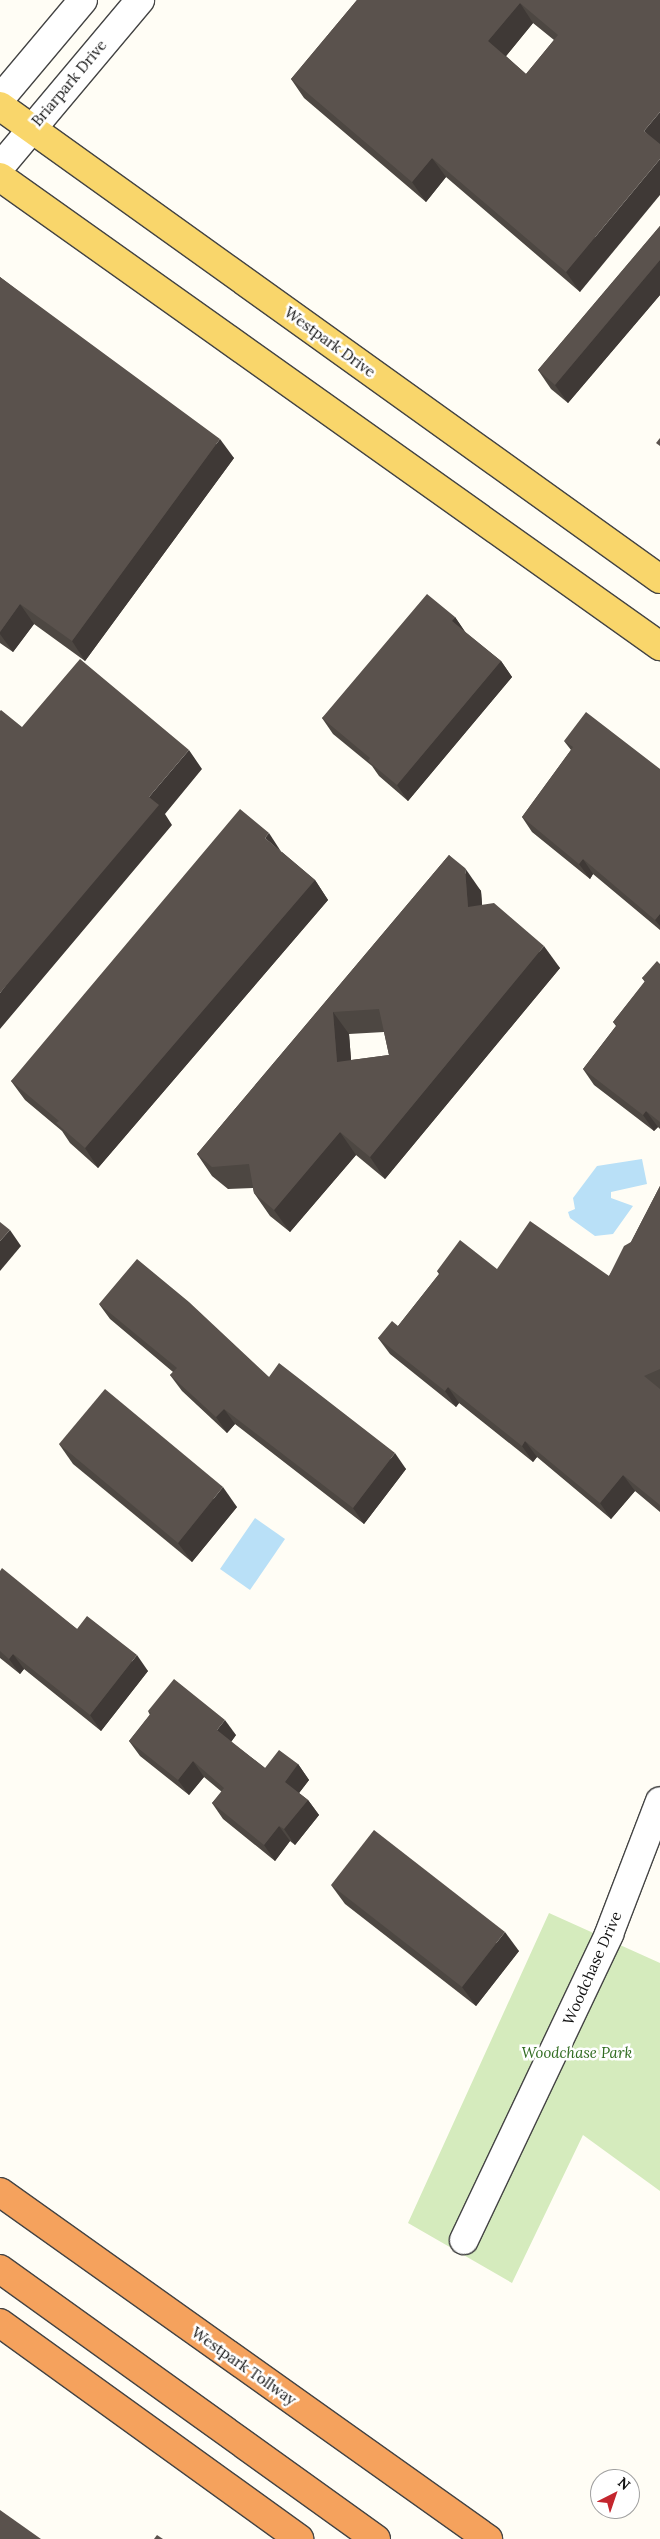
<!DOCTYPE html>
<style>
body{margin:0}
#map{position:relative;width:660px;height:2539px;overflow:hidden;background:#fffdf5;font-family:Lora,serif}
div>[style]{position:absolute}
.green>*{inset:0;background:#d5ebbd}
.water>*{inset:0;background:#b9e0f7}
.roads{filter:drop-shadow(1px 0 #444) drop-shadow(-1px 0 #444) drop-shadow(0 1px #444) drop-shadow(0 -1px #444)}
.minor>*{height:28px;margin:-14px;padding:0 14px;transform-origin:14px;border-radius:14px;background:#fff}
.major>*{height:28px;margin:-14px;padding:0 14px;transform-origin:14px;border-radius:14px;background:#f9d66b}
.highway>*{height:28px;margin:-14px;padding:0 14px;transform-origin:14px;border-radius:14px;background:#f5a25d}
.wall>*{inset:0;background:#4d4742}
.shaded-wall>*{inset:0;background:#3f3936}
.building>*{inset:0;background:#5a524d}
span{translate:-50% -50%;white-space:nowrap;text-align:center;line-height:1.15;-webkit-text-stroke:5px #fff;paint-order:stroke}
.street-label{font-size:15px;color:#111}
.park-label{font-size:15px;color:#2f6b1f;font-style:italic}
.north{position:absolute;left:590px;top:2469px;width:50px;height:50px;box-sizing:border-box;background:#fff;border:1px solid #a0a0a0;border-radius:50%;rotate:41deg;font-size:14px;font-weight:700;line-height:20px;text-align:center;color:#111}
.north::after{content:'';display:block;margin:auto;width:18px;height:22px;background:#c4262e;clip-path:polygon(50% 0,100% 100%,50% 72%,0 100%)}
</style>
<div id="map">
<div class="green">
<i style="clip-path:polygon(549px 1913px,660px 1963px,660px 2191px,583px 2135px,512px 2283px,408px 2223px)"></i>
</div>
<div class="water">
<i style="clip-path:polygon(642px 1159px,647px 1184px,611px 1192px,611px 1198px,633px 1206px,613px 1234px,595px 1236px,570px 1218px,568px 1212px,575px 1209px,573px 1198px,597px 1166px)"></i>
<i style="clip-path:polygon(255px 1518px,285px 1539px,250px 1590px,220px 1569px)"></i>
</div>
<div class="roads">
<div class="minor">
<i style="left:0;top:99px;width:129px;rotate:-50deg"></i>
<i style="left:0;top:167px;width:218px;rotate:-50deg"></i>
<i style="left:464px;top:2240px;width:339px;rotate:-64.6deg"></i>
<i style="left:609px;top:1934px;width:142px;rotate:-69deg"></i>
</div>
<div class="major">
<i style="left:0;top:106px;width:812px;rotate:35.63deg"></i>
<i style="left:0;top:177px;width:810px;rotate:35.4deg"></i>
</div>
<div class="highway">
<i style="left:0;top:2192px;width:599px;rotate:35.42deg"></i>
<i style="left:0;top:2269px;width:463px;rotate:35.7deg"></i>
<i style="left:0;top:2323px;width:369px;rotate:35.8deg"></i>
</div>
</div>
<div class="wall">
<i style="clip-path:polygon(evenodd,357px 0,660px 0,580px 292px,446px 177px,426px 202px,304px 98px,291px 79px,357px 0,533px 23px,554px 40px,526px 74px,506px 56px,533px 23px)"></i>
<i style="clip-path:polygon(660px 226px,660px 295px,568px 403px,551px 389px,538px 370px)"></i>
<i style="clip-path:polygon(0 277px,234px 458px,85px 661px,34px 624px,13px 652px,0 643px)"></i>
<i style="clip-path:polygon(455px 617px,465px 632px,501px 661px,512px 677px,408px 801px,379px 776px,372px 766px,333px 734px,322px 718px)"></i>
<i style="clip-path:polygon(564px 741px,660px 769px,660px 930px,593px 874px,590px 879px,532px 832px,522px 817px,571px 750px)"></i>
<i style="clip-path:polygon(282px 852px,315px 880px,328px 900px,98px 1168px,70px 1143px,62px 1131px,25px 1100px,11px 1081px)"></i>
<i style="clip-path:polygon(evenodd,449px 855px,481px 891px,482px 905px,560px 968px,385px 1179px,356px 1155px,290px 1232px,270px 1216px,254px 1193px,253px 1188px,228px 1189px,212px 1176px,197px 1154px,449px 855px,384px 1032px,389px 1055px,351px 1060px,349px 1034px,384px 1032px)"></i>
<i style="clip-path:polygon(660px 964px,660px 1129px,658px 1127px,654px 1131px,594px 1085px,583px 1069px,616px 1026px,613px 1022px,645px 982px,642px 978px)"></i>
<i style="clip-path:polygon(660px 1186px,660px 1512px,635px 1491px,611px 1519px,537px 1457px,533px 1462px,459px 1403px,456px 1407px,390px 1354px,378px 1338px,398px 1326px,439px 1274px,437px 1271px,497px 1269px,609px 1276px,631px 1242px)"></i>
<i style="clip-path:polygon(99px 1304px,269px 1377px,406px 1469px,364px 1524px,235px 1424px,227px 1433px,182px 1391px,170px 1375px,173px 1372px,110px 1319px)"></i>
<i style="clip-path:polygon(59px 1444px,237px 1507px,192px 1562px,73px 1464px)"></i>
<i style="clip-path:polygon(0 1571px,77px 1629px,148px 1671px,101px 1731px,24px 1669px,20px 1674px,0 1658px)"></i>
<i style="clip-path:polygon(148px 1711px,236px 1735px,231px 1742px,265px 1768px,298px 1764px,309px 1780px,299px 1793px,308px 1800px,319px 1815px,295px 1845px,290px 1841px,275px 1861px,223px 1819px,212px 1803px,222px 1792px,204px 1777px,189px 1795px,140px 1756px,129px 1741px,150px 1715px)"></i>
<i style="clip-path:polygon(331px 1885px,519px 1951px,476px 2006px,345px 1904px)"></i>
</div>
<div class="shaded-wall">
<i style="clip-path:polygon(520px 3px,533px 23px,502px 61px,488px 41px)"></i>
<i style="clip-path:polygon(660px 112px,660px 148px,644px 131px)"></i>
<i style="clip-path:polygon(432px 158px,446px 177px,426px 202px,412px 182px)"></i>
<i style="clip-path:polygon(660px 159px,660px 195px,580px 292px,566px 272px)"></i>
<i style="clip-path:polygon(660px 260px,660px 295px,568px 403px,555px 385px)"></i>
<i style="clip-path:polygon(220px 439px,234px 458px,85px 661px,72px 641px)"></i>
<i style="clip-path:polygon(20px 604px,34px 624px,13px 652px,0 634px,0 632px)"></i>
<i style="clip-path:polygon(455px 617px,466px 633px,452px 621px)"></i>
<i style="clip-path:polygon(501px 661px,512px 677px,408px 801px,397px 785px)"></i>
<i style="clip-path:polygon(189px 750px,202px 769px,165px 814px,172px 825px,0 1029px,0 993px,149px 797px)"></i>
<i style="clip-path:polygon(269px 833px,282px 853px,265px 838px)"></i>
<i style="clip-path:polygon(583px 859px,593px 874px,590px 879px,579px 864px)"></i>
<i style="clip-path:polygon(465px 868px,481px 891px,484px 930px,468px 907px)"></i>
<i style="clip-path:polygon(315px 880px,328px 900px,98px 1168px,85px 1148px)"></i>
<i style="clip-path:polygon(660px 914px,660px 926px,655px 920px)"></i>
<i style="clip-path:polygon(544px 946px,560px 968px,385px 1179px,370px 1157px)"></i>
<i style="clip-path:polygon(333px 1012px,349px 1034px,353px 1085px,337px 1062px)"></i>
<i style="clip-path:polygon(646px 1111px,658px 1127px,654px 1131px,643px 1115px)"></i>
<i style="clip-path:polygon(340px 1132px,356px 1155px,290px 1232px,274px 1210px)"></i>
<i style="clip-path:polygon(10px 1230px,21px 1246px,0 1271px,0 1241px)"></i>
<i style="clip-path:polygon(448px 1387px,459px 1403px,456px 1407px,445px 1391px)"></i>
<i style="clip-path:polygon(224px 1409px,235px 1424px,227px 1433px,216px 1417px)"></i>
<i style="clip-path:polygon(525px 1441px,537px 1457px,533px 1462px,522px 1446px)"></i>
<i style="clip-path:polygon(395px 1453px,406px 1469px,364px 1524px,353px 1508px)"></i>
<i style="clip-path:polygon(623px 1475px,635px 1491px,611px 1519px,600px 1503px)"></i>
<i style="clip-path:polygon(223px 1487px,237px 1507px,192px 1562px,178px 1543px)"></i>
<i style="clip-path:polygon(13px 1654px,24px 1669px,20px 1674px,9px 1659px)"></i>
<i style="clip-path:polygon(137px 1655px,148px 1671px,101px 1731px,90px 1715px)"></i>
<i style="clip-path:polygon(225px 1720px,236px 1735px,228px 1746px,217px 1730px)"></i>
<i style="clip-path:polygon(193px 1761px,204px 1777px,189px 1795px,178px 1780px)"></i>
<i style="clip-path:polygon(298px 1764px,309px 1780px,296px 1797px,285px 1782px)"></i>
<i style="clip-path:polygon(308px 1800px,319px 1815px,295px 1845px,284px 1829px)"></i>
<i style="clip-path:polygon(279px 1826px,290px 1841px,275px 1861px,264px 1845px)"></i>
<i style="clip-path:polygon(505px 1932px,519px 1951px,476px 2006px,462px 1987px)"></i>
</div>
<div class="building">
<i style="clip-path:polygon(evenodd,357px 0,660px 0,660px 112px,644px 131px,660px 144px,660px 159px,566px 272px,432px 158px,412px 182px,291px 79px,357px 0,520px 3px,558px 35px,526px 74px,488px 41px,520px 3px)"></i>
<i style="clip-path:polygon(660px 226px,660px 260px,555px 385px,538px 370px)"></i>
<i style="clip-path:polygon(0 277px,220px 439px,72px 641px,20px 604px,0 632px)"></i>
<i style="clip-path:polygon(660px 438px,660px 446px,656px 443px)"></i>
<i style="clip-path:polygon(427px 594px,455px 617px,452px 621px,501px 661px,397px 785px,368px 761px,370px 758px,322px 718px)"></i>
<i style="clip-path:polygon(80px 659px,189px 750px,149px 797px,159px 805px,0 993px,0 711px,1px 710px,22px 727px)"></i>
<i style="clip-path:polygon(586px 712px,660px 769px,660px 914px,655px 920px,583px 859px,579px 864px,522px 817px,573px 747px,564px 741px)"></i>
<i style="clip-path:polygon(240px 809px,269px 833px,265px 838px,315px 880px,85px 1148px,56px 1123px,59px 1121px,11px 1081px)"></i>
<i style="clip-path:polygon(evenodd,449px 855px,465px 868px,468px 907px,494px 903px,544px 946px,370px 1157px,340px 1132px,274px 1210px,254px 1193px,249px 1164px,212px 1167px,197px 1154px,449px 855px,379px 1009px,389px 1055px,337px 1062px,333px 1012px,379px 1009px)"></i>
<i style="clip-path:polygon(657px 961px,660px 964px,660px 1122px,646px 1111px,643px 1115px,583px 1069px,617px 1025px,613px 1022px,645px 981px,642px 978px)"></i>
<i style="clip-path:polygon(660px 1186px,660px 1369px,644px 1376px,660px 1389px,660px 1505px,623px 1475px,600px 1503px,525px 1441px,522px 1446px,448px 1387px,445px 1391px,378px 1338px,392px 1321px,398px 1326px,440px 1273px,437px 1271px,460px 1240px,497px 1269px,530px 1221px,609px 1276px,624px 1246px,631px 1242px)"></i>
<i style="clip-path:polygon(0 1222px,10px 1230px,0 1241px)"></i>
<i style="clip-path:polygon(137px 1259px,189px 1302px,269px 1377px,279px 1363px,395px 1453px,353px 1508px,224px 1409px,216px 1417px,170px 1375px,177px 1368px,99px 1304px)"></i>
<i style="clip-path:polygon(105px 1389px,223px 1487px,178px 1543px,59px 1444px)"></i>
<i style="clip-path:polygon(2px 1568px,77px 1629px,87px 1616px,137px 1655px,90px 1715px,13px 1654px,9px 1659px,0 1651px,0 1571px)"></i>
<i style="clip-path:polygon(174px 1679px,225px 1720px,217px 1730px,265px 1768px,279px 1750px,298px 1764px,285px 1782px,308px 1800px,284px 1829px,279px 1826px,264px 1845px,212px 1803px,224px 1788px,193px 1761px,178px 1780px,129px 1741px,151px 1713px,148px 1711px)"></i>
<i style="clip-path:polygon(374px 1830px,505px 1932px,462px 1987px,331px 1885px)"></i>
<i style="clip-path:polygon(0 2510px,41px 2539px,0 2539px)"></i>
<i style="clip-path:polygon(157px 2535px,163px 2539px,154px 2539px)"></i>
</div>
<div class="street-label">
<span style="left:69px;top:83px;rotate:-50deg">Briarpark Drive</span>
<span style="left:330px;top:342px;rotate:36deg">Westpark Drive</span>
<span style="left:592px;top:1968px;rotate:-66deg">Woodchase Drive</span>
<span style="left:244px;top:2366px;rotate:35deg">Westpark Tollway</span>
</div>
<div class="park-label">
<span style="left:577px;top:2053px">Woodchase Park</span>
</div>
<div class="north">N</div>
</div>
